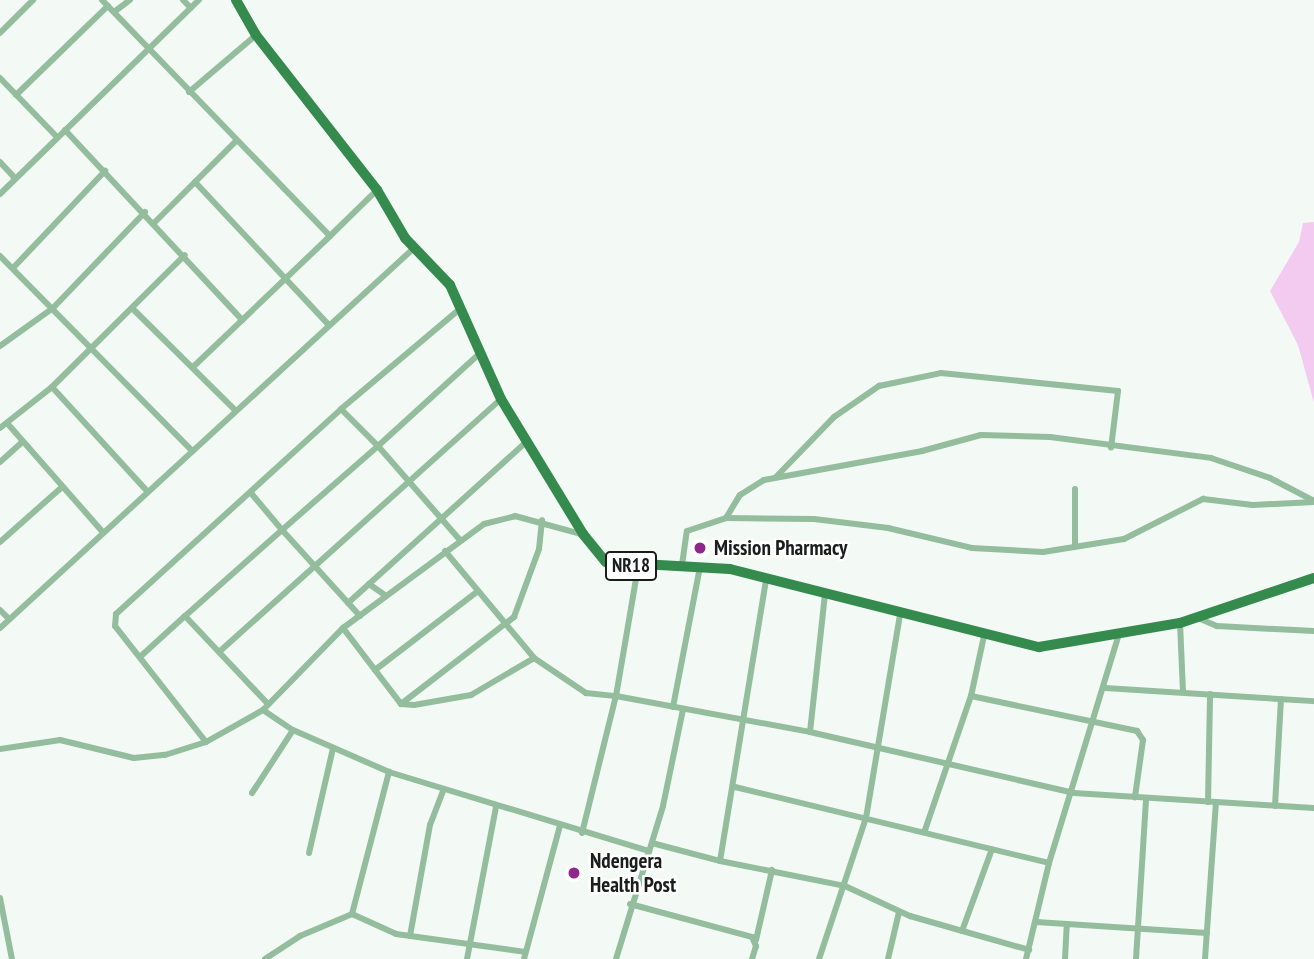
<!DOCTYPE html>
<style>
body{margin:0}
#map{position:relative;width:1314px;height:959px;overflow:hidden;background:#f3f9f4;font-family:"PT Sans Narrow",sans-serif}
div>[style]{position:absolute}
.green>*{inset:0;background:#f4cbf0}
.minor>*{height:6px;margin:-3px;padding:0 3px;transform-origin:3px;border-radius:3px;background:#93bd9c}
.primary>*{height:10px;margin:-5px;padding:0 5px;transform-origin:5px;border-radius:5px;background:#358a4e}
.dots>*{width:19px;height:19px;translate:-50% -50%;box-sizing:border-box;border:4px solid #fff;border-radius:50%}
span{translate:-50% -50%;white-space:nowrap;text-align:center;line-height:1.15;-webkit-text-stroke:5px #fff;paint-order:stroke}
.shield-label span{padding:2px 5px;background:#fff;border:2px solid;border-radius:5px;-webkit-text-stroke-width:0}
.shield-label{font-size:19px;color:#1b1d1c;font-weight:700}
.poi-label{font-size:21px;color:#1b1d1c;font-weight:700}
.left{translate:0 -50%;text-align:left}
</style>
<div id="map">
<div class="green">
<i style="clip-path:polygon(1314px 222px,1314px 403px,1298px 345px,1270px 291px,1299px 242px,1303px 223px)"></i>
</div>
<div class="minor">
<i style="left:102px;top:0;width:328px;rotate:46deg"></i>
<i style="left:330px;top:236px;width:66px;rotate:-44.4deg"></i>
<i style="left:183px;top:0;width:11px;rotate:45deg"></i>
<i style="left:114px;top:12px;width:20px;rotate:-37deg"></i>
<i style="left:0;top:33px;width:47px;rotate:-45deg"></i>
<i style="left:0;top:78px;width:82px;rotate:46deg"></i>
<i style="left:189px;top:92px;width:88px;rotate:-40.4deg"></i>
<i style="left:16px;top:95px;width:128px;rotate:-44.1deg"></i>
<i style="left:65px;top:130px;width:260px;rotate:47deg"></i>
<i style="left:0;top:162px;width:22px;rotate:47deg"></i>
<i style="left:195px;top:182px;width:196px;rotate:46.9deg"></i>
<i style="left:0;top:194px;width:278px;rotate:-44.3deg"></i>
<i style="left:155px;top:222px;width:113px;rotate:-45deg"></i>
<i style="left:0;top:256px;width:274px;rotate:45.4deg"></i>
<i style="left:13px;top:268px;width:134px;rotate:-46.5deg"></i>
<i style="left:133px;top:309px;width:144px;rotate:44.7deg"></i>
<i style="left:0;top:346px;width:65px;rotate:-35.6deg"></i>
<i style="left:53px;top:308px;width:133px;rotate:-46.2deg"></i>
<i style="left:193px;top:367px;width:190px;rotate:-43.7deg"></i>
<i style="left:52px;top:387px;width:141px;rotate:47.6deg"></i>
<i style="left:341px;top:409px;width:52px;rotate:45deg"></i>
<i style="left:378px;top:446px;width:137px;rotate:-42.3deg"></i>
<i style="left:7px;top:423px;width:144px;rotate:48.7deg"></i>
<i style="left:0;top:428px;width:66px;rotate:-38.3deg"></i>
<i style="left:52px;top:387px;width:187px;rotate:-44.8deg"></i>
<i style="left:0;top:462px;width:30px;rotate:-42deg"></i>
<i style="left:776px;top:477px;width:83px;rotate:-46deg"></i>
<i style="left:834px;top:417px;width:55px;rotate:-34.6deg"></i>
<i style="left:879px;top:386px;width:63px;rotate:-11.8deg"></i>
<i style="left:941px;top:373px;width:178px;rotate:5.8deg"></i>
<i style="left:1118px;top:391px;width:57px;rotate:97deg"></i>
<i style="left:1075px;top:489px;width:56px;rotate:90deg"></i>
<i style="left:251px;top:493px;width:48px;rotate:50deg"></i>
<i style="left:282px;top:530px;width:130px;rotate:138.4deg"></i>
<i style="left:185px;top:616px;width:121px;rotate:46.7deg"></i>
<i style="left:726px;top:518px;width:27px;rotate:-59deg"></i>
<i style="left:740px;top:495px;width:28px;rotate:-32deg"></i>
<i style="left:764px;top:480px;width:161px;rotate:-10.4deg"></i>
<i style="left:922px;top:451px;width:61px;rotate:-15.2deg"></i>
<i style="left:981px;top:435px;width:69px;rotate:1.7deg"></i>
<i style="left:1050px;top:437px;width:162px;rotate:7.4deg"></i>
<i style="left:1211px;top:458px;width:62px;rotate:18.7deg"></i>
<i style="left:1270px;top:478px;width:50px;rotate:27.6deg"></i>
<i style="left:0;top:542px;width:83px;rotate:-41.6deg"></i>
<i style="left:445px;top:551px;width:139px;rotate:50.2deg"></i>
<i style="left:534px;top:658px;width:63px;rotate:33.9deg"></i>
<i style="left:586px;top:693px;width:30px;rotate:6deg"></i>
<i style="left:616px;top:696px;width:131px;rotate:-80.3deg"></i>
<i style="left:682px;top:565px;width:34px;rotate:-82deg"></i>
<i style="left:687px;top:531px;width:41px;rotate:-18.4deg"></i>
<i style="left:726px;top:518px;width:88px;rotate:0.7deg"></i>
<i style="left:814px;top:519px;width:75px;rotate:6.9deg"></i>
<i style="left:888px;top:528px;width:86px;rotate:13.4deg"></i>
<i style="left:972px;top:548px;width:71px;rotate:3.2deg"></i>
<i style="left:1043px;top:552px;width:82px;rotate:-9.1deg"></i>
<i style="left:1124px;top:539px;width:89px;rotate:-26.9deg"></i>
<i style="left:1203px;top:499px;width:50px;rotate:6.8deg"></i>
<i style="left:1253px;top:505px;width:61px;rotate:-2.8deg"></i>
<i style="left:369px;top:584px;width:21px;rotate:35deg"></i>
<i style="left:348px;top:603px;width:240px;rotate:-42.1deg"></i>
<i style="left:0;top:610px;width:13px;rotate:45deg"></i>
<i style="left:360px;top:616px;width:116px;rotate:-132.2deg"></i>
<i style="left:282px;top:530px;width:128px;rotate:-41.2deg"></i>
<i style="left:378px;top:446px;width:123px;rotate:48.9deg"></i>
<i style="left:1198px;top:618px;width:21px;rotate:23deg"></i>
<i style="left:1217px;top:626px;width:97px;rotate:3deg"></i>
<i style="left:1180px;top:623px;width:69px;rotate:87.5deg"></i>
<i style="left:0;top:628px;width:562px;rotate:-42.55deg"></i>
<i style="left:343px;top:628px;width:53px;rotate:52.7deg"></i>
<i style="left:375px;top:670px;width:130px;rotate:-37.5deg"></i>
<i style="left:219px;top:652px;width:379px;rotate:-41.9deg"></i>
<i style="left:141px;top:656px;width:59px;rotate:-42.3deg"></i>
<i style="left:375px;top:670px;width:43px;rotate:52.6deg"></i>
<i style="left:401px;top:704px;width:13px;rotate:4deg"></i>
<i style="left:414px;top:705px;width:58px;rotate:-10deg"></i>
<i style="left:471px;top:695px;width:73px;rotate:-30.4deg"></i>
<i style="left:1105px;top:688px;width:209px;rotate:3.6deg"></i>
<i style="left:971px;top:696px;width:61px;rotate:-77.8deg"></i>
<i style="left:401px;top:704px;width:143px;rotate:-37.6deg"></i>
<i style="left:514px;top:617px;width:72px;rotate:-69.8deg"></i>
<i style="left:539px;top:549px;width:29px;rotate:-84deg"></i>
<i style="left:673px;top:707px;width:143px;rotate:-79.1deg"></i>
<i style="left:263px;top:710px;width:36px;rotate:34deg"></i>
<i style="left:293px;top:730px;width:105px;rotate:23.6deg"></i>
<i style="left:389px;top:772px;width:272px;rotate:16.9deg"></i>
<i style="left:810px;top:732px;width:139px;rotate:-83.8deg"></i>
<i style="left:206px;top:742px;width:147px;rotate:-128.1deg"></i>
<i style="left:115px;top:626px;width:12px;rotate:-85deg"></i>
<i style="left:116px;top:614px;width:304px;rotate:-42.3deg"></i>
<i style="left:341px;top:409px;width:157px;rotate:-40.1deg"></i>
<i style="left:0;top:749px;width:61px;rotate:-8.5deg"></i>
<i style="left:60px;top:740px;width:76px;rotate:13.7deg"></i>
<i style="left:134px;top:758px;width:31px;rotate:-6deg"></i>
<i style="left:165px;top:755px;width:43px;rotate:-17.6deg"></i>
<i style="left:206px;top:742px;width:65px;rotate:-29.3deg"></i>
<i style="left:263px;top:710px;width:115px;rotate:-45.7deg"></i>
<i style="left:343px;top:628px;width:175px;rotate:-36.4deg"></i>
<i style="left:484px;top:524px;width:32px;rotate:-14deg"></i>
<i style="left:515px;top:516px;width:68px;rotate:15.3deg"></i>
<i style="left:735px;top:787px;width:323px;rotate:13.6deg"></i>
<i style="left:252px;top:793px;width:75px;rotate:-56.9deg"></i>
<i style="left:1208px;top:802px;width:108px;rotate:-88.9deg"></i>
<i style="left:1275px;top:806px;width:107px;rotate:-86.8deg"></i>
<i style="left:925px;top:830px;width:142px;rotate:-71.1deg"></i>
<i style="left:971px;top:696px;width:170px;rotate:11.9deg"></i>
<i style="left:1137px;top:731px;width:11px;rotate:56deg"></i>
<i style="left:1143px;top:740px;width:58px;rotate:98deg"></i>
<i style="left:582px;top:833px;width:141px;rotate:-76.1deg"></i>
<i style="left:616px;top:696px;width:197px;rotate:10.5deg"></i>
<i style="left:810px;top:732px;width:271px;rotate:13deg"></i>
<i style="left:1074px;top:793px;width:240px;rotate:3.6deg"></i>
<i style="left:652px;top:843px;width:70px;rotate:14.8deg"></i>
<i style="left:720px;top:861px;width:127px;rotate:11.3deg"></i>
<i style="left:845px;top:886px;width:72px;rotate:24.8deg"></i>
<i style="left:910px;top:916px;width:124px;rotate:15.9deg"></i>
<i style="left:309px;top:853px;width:108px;rotate:-77.1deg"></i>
<i style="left:720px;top:861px;width:286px;rotate:-80.7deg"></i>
<i style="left:0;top:898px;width:62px;rotate:78.9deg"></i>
<i style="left:630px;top:904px;width:126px;rotate:15.1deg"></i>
<i style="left:752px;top:937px;width:10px;rotate:66deg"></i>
<i style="left:756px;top:946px;width:14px;rotate:107deg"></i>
<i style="left:352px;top:914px;width:147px;rotate:-75.4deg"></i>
<i style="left:1036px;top:922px;width:171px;rotate:3.7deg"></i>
<i style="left:962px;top:931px;width:87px;rotate:-69.9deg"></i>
<i style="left:410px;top:936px;width:113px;rotate:-79.8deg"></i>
<i style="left:430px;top:825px;width:36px;rotate:-69deg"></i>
<i style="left:756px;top:940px;width:72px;rotate:-77.1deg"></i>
<i style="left:265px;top:959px;width:42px;rotate:-33.3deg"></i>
<i style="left:300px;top:936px;width:56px;rotate:-22.9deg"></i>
<i style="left:352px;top:914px;width:48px;rotate:24.4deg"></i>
<i style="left:396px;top:934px;width:130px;rotate:7.9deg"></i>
<i style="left:467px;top:959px;width:155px;rotate:-79.2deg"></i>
<i style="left:524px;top:959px;width:138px;rotate:-74.9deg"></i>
<i style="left:616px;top:959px;width:160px;rotate:-72.9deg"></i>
<i style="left:663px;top:806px;width:99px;rotate:-78.3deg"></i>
<i style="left:819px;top:959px;width:149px;rotate:-71.6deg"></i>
<i style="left:866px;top:818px;width:207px;rotate:-80.5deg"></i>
<i style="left:888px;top:959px;width:48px;rotate:-76.8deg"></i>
<i style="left:1026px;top:959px;width:99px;rotate:-76.5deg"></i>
<i style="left:1049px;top:863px;width:239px;rotate:-73deg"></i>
<i style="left:1065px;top:959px;width:34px;rotate:-87deg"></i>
<i style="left:1136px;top:959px;width:161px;rotate:-86.4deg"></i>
<i style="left:1205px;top:959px;width:156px;rotate:-86deg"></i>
</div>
<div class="primary">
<i style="left:236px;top:0;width:40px;rotate:60.3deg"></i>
<i style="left:256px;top:35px;width:197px;rotate:52deg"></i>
<i style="left:377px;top:190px;width:56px;rotate:59.7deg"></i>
<i style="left:405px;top:238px;width:65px;rotate:46.2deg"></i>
<i style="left:450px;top:285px;width:125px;rotate:65.9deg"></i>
<i style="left:501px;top:399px;width:158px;rotate:58.7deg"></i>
<i style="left:583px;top:534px;width:36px;rotate:51deg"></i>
<i style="left:606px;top:562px;width:124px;rotate:3.2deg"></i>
<i style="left:730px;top:569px;width:319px;rotate:14.2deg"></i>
<i style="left:1039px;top:647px;width:143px;rotate:-9.7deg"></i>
<i style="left:1180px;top:623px;width:141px;rotate:-18.6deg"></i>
</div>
<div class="dots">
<i style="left:700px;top:548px;background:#8f268b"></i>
<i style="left:574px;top:873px;background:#8f268b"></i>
</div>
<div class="shield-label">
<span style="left:631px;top:566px">NR18</span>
</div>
<div class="poi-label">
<span class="left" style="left:714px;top:548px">Mission Pharmacy</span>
<span class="left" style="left:590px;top:873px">Ndengera<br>Health Post</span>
</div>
</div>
